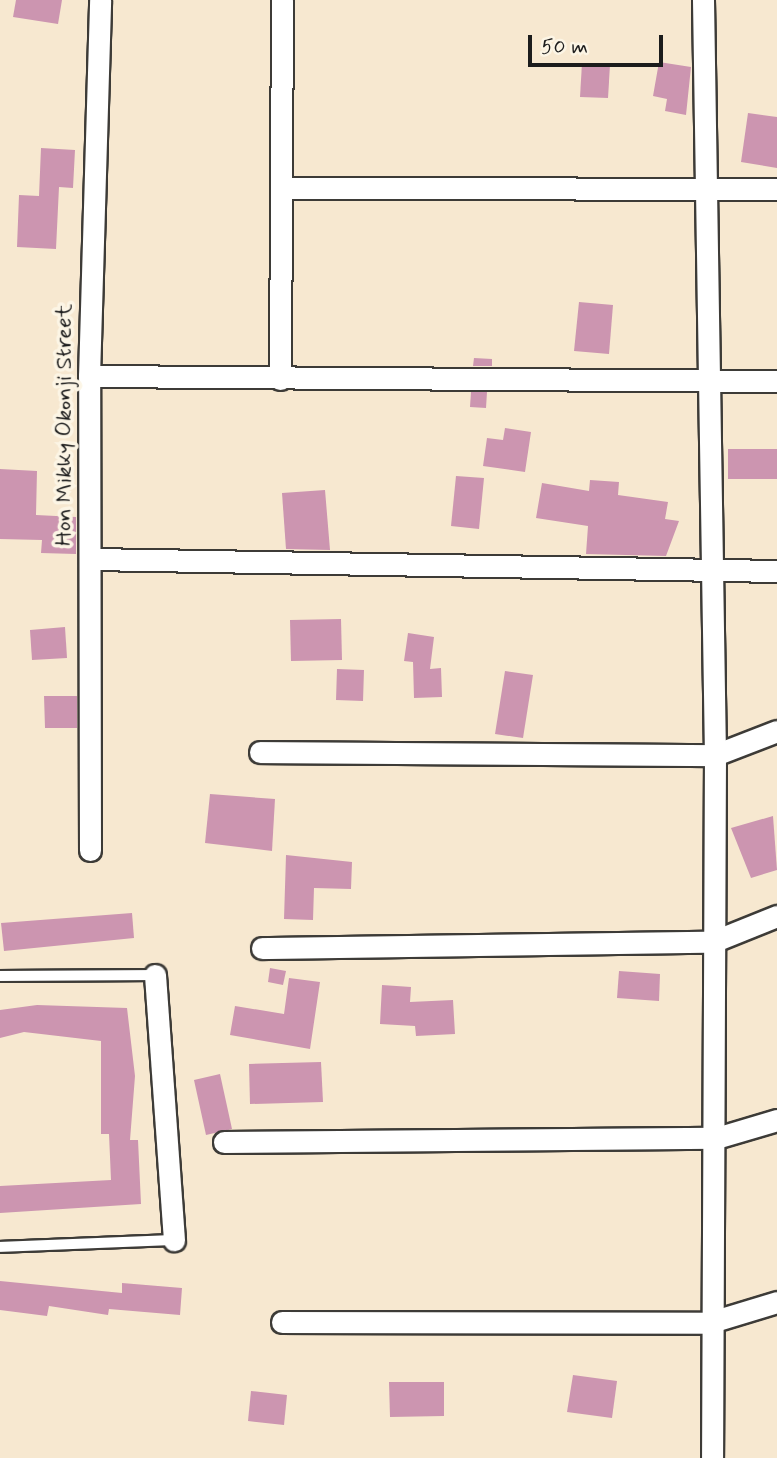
<!DOCTYPE html>
<style>
body{margin:0}
#map{position:relative;width:777px;height:1458px;overflow:hidden;background:#f7e8d0;font-family:Mynerve,sans-serif}
div>[style]{position:absolute}
.building>*{inset:0;background:#cc95b0}
.roads{filter:drop-shadow(2px 0 #3d3b37) drop-shadow(-2px 0 #3d3b37) drop-shadow(0 2px #3d3b37) drop-shadow(0 -2px #3d3b37)}
.service>*{height:10px;margin:-5px;padding:0 5px;transform-origin:5px;border-radius:5px;background:#fff}
.minor>*{height:21px;margin:-10.5px;padding:0 10.5px;transform-origin:10.5px;border-radius:10.5px;background:#fff}
span{translate:-50% -50%;white-space:nowrap;text-align:center;line-height:1.15;-webkit-text-stroke:7px #fcf5e5;paint-order:stroke}
.street-label{font-size:23px;color:#1c1c1c}
.scale{position:absolute;left:528px;top:35px;width:135px;height:32px;box-sizing:border-box;border:4px solid #1c1c1c;border-top:0;padding-left:9px;font-size:21px;line-height:24px;white-space:nowrap;color:#1c1c1c;-webkit-text-stroke:5px #fcf5e5;paint-order:stroke}
</style>
<div id="map">
<div class="building">
<i style="clip-path:polygon(16px 0,62px 0,58px 24px,13px 17px)"></i>
<i style="clip-path:polygon(659px 62px,691px 67px,686px 115px,665px 111px,667px 99px,653px 96px)"></i>
<i style="clip-path:polygon(582px 63px,610px 65px,608px 98px,580px 97px)"></i>
<i style="clip-path:polygon(748px 113px,777px 117px,777px 168px,741px 162px)"></i>
<i style="clip-path:polygon(41px 148px,75px 150px,73px 188px,59px 187px,56px 249px,17px 247px,19px 195px,39px 196px)"></i>
<i style="clip-path:polygon(579px 302px,613px 305px,609px 354px,574px 351px)"></i>
<i style="clip-path:polygon(474px 358px,492px 359px,492px 366px,473px 366px)"></i>
<i style="clip-path:polygon(471px 392px,487px 392px,486px 408px,470px 407px)"></i>
<i style="clip-path:polygon(505px 428px,531px 432px,525px 472px,483px 466px,487px 438px,503px 440px)"></i>
<i style="clip-path:polygon(728px 449px,777px 449px,777px 479px,728px 479px)"></i>
<i style="clip-path:polygon(0 469px,37px 471px,36px 515px,76px 517px,76px 554px,41px 553px,42px 540px,0 539px)"></i>
<i style="clip-path:polygon(456px 476px,484px 478px,479px 529px,451px 526px)"></i>
<i style="clip-path:polygon(590px 480px,619px 482px,618px 495px,668px 502px,665px 519px,679px 521px,666px 556px,586px 554px,588px 526px,536px 518px,542px 483px,589px 491px)"></i>
<i style="clip-path:polygon(325px 490px,330px 550px,286px 549px,282px 493px)"></i>
<i style="clip-path:polygon(341px 619px,342px 660px,291px 661px,290px 620px)"></i>
<i style="clip-path:polygon(65px 627px,67px 658px,32px 660px,30px 630px)"></i>
<i style="clip-path:polygon(408px 633px,434px 637px,430px 669px,441px 668px,442px 697px,414px 698px,413px 662px,404px 661px)"></i>
<i style="clip-path:polygon(337px 669px,364px 670px,363px 701px,336px 700px)"></i>
<i style="clip-path:polygon(505px 671px,533px 675px,523px 738px,495px 734px)"></i>
<i style="clip-path:polygon(44px 696px,77px 696px,77px 728px,45px 728px)"></i>
<i style="clip-path:polygon(210px 794px,275px 799px,272px 851px,205px 843px)"></i>
<i style="clip-path:polygon(773px 816px,777px 870px,751px 878px,731px 828px)"></i>
<i style="clip-path:polygon(286px 855px,352px 862px,351px 889px,314px 888px,313px 920px,284px 919px)"></i>
<i style="clip-path:polygon(132px 913px,134px 938px,4px 951px,1px 923px)"></i>
<i style="clip-path:polygon(270px 968px,286px 971px,283px 985px,268px 982px)"></i>
<i style="clip-path:polygon(619px 971px,660px 974px,659px 1001px,617px 998px)"></i>
<i style="clip-path:polygon(289px 978px,320px 982px,310px 1049px,230px 1035px,235px 1006px,284px 1014px)"></i>
<i style="clip-path:polygon(382px 985px,411px 987px,410px 1002px,453px 1000px,455px 1034px,416px 1036px,415px 1026px,380px 1024px)"></i>
<i style="clip-path:polygon(37px 1005px,127px 1008px,135px 1076px,130px 1140px,138px 1140px,141px 1204px,0 1213px,0 1186px,111px 1180px,109px 1134px,101px 1134px,101px 1041px,24px 1032px,0 1038px,0 1010px)"></i>
<i style="clip-path:polygon(321px 1062px,323px 1102px,250px 1104px,249px 1064px)"></i>
<i style="clip-path:polygon(220px 1074px,232px 1129px,206px 1135px,194px 1080px)"></i>
<i style="clip-path:polygon(0 1281px,122px 1293px,122px 1283px,182px 1288px,180px 1315px,109px 1309px,108px 1315px,49px 1306px,47px 1316px,0 1310px)"></i>
<i style="clip-path:polygon(573px 1375px,617px 1381px,612px 1418px,567px 1412px)"></i>
<i style="clip-path:polygon(389px 1382px,444px 1382px,444px 1416px,390px 1417px)"></i>
<i style="clip-path:polygon(251px 1391px,287px 1395px,284px 1425px,248px 1421px)"></i>
</div>
<div class="roads">
<div class="service">
<i style="left:0;top:976px;width:155px;rotate:-0.4deg"></i>
<i style="left:0;top:1247px;width:174px;rotate:-2.3deg"></i>
</div>
<div class="minor">
<i style="left:703px;top:0;width:755px;rotate:89.09deg"></i>
<i style="left:715px;top:755px;width:703px;rotate:90.24deg"></i>
<i style="left:281px;top:188px;width:496px;rotate:0.1deg"></i>
<i style="left:89px;top:376px;width:688px;rotate:0.42deg"></i>
<i style="left:280px;top:379px;width:379px;rotate:-89.7deg"></i>
<i style="left:91px;top:559px;width:686px;rotate:1deg"></i>
<i style="left:260px;top:752px;width:455px;rotate:0.4deg"></i>
<i style="left:715px;top:755px;width:66px;rotate:-21.2deg"></i>
<i style="left:90px;top:850px;width:474px;rotate:-90.1deg"></i>
<i style="left:89px;top:376px;width:376px;rotate:-88.3deg"></i>
<i style="left:262px;top:948px;width:450px;rotate:-0.8deg"></i>
<i style="left:712px;top:942px;width:70px;rotate:-21.8deg"></i>
<i style="left:155px;top:975px;width:266px;rotate:85.9deg"></i>
<i style="left:224px;top:1142px;width:492px;rotate:-0.5deg"></i>
<i style="left:716px;top:1138px;width:64px;rotate:-16.4deg"></i>
<i style="left:282px;top:1322px;width:426px;rotate:0.1deg"></i>
<i style="left:708px;top:1323px;width:72px;rotate:-16.9deg"></i>
</div>
</div>
<div class="street-label">
<span style="left:65px;top:425px;rotate:-90deg">Hon Mikky Okonji Street</span>
</div>
<div class="scale">50 m</div>
</div>
